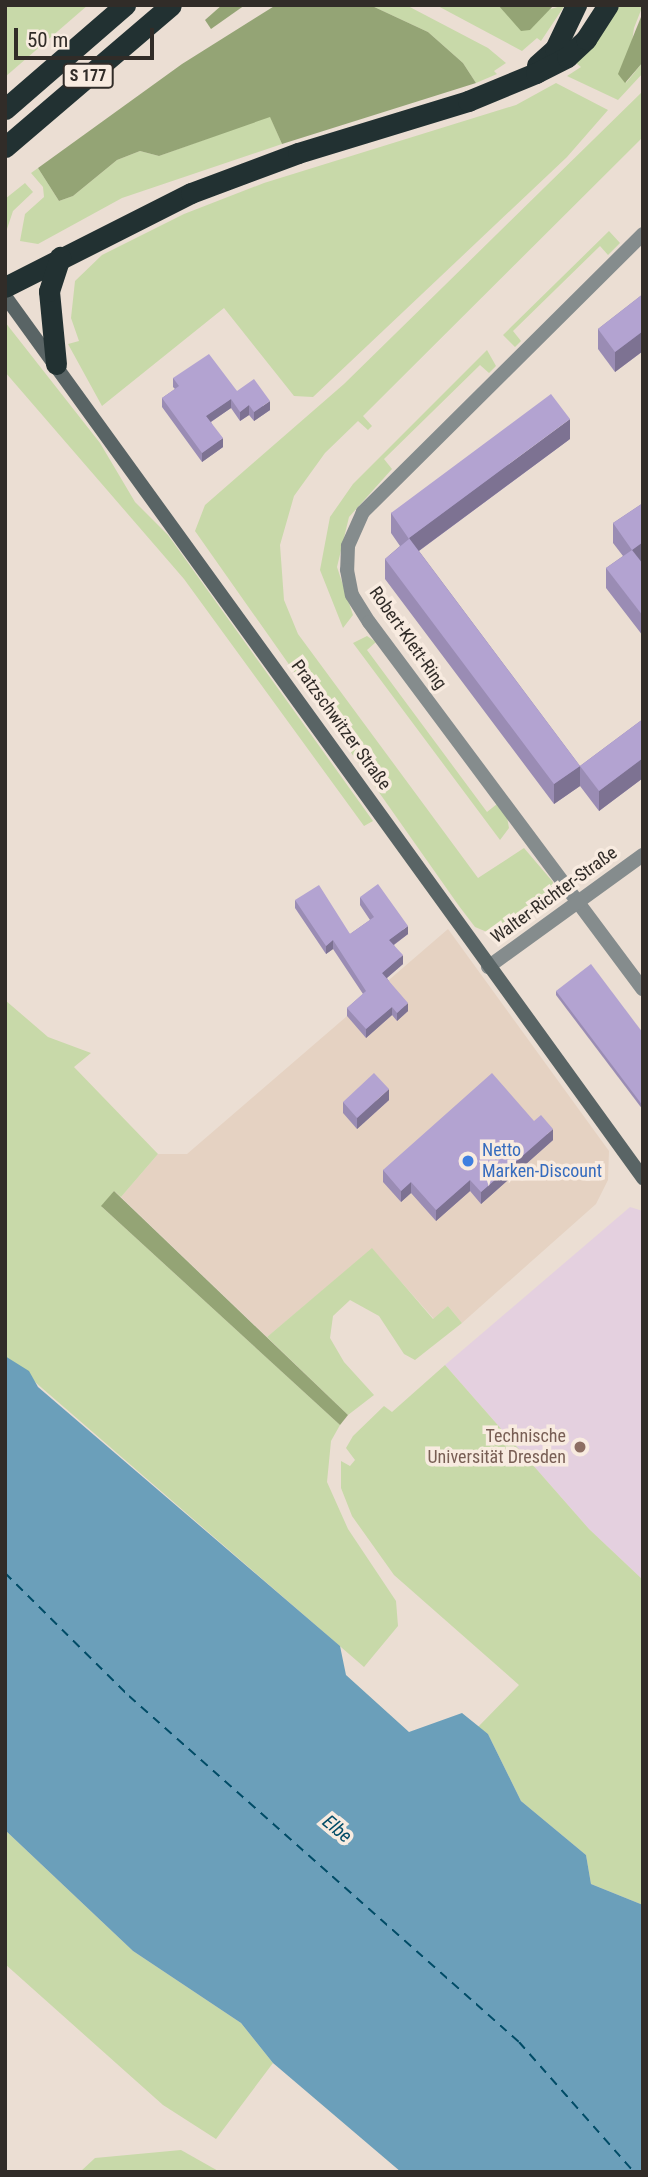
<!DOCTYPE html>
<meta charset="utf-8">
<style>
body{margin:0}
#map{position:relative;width:648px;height:2177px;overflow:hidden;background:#ebded3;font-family:"Roboto Condensed",sans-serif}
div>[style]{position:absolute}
.built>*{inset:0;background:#e5d2c2}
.education>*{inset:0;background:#e4d0df}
.green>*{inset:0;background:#c8d9a9}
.forest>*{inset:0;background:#94a475}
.water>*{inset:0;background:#6b9fba}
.ferry>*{height:2px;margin-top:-1px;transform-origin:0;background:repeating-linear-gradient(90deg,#004b66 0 9px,transparent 0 16px)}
.street>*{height:14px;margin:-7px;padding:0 7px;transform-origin:7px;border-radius:7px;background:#858c8d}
.secondary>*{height:14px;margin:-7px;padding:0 7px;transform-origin:7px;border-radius:7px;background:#596465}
.highway>*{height:21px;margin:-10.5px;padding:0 10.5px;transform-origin:10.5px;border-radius:10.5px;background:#223132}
.wall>*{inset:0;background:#9a8cb4}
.shaded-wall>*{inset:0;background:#7d7292}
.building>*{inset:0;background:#b3a3d1}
.dots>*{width:19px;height:19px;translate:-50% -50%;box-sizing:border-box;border:4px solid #f8ebe0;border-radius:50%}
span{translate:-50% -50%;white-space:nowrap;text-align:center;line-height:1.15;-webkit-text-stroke:7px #f8ebe0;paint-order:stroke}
.shield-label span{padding:2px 5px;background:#f8ebe0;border:2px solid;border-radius:5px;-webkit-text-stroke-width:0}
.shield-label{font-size:16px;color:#312c28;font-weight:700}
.street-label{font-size:18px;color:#312c28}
.shop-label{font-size:18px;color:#366cbe}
.left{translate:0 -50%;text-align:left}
.education-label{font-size:18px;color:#785e54}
.right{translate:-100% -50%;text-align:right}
.water-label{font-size:19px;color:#004b66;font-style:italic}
.frame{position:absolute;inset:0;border:7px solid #312c28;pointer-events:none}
.scale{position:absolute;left:14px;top:28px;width:140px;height:32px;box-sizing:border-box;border:4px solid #312c28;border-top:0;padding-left:9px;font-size:21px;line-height:24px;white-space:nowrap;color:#312c28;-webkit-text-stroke:5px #f8ebe0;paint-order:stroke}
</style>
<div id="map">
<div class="built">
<i style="clip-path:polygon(448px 929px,609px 1151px,608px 1180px,596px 1204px,462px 1323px,448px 1306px,434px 1319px,372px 1249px,267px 1337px,121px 1197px,158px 1154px,187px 1154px)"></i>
</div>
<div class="education">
<i style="clip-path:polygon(630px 1207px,643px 1211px,643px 1580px,589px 1529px,445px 1365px)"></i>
</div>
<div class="green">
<i style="clip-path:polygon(5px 5px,88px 5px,5px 77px)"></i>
<i style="clip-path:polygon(370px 5px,406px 5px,488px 48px,506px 63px,494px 71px,497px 74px,476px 83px,463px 63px,428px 32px)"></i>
<i style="clip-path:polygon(436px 5px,498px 5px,514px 19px,565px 5px,541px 41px,537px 38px,522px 51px)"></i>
<i style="clip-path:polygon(618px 5px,643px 5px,634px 28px,626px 83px,643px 62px,643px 73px,618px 100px,567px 76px,581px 67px,576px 63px)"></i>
<i style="clip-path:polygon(556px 83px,608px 110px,567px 157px,313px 397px,294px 396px,224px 308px,102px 406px,68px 344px,79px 341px,71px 318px,75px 281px,102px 255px,184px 214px,264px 183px,516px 105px)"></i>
<i style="clip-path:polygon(643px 91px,643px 137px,363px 416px,372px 426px,368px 430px,358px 421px,325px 453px,294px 496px,280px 545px,284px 600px,298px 634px,478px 878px,524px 848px,553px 882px,548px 904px,499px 937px,475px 927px,459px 906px,195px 531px,205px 505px,344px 384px)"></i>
<i style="clip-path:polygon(270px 116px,282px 144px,122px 198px,38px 244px,20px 241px,25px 214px,44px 197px,43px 187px,31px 173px,38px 168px,59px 201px,73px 196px,117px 160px,140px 151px,159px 156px)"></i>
<i style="clip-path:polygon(25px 183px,33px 192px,13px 211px,7px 229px,5px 199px)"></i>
<i style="clip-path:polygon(609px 231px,620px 243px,608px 255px,600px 246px,513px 331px,521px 341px,515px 347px,503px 335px)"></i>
<i style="clip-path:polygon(5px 322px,100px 443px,135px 502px,168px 535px,373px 821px,364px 826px,184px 579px,5px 372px)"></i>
<i style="clip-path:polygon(487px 350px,496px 366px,489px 373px,480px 365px,384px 459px,392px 469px,349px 517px,337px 567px,353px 615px,343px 628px,320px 570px,330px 517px,353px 484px)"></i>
<i style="clip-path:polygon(367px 636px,376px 642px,367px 650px,487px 812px,497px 804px,507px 817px,509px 828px,500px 840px,353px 643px)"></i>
<i style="clip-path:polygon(5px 1000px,48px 1037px,91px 1053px,74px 1067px,158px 1154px,121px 1197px,114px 1191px,102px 1207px,340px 1425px,331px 1441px,327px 1482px,348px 1529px,396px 1601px,398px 1626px,364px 1667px,5px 1356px)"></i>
<i style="clip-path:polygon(372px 1248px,433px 1319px,448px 1306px,462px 1323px,415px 1360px,404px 1354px,379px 1316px,350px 1300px,333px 1316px,330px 1338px,344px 1362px,374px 1395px,348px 1415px,267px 1337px)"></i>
<i style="clip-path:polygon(445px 1365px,589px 1529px,643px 1580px,643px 1905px,591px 1884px,586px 1855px,521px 1801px,488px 1734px,478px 1727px,519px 1685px,394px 1575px,352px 1516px,341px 1488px,341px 1461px,350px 1466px,355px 1460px,346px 1448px,353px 1436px,384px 1406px,392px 1412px)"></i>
<i style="clip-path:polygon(5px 1830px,133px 1951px,241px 2023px,273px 2063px,216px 2139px,163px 2105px,5px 1964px)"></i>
<i style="clip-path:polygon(181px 2150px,220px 2172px,80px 2172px,95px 2158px)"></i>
</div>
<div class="forest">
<i style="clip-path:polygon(222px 5px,245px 5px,211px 29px,205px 20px)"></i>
<i style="clip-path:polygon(276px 5px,370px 5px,428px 32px,463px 63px,476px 83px,282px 144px,270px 117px,159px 156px,140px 151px,117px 160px,73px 196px,59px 201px,38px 168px,182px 64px)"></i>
<i style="clip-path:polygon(498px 5px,554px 5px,530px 30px,521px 31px)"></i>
<i style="clip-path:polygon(643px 12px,643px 62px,625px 83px,618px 74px)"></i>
<i style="clip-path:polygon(114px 1191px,348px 1415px,340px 1425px,101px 1206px)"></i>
</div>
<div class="water">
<i style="clip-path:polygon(5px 1356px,29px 1371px,38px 1387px,340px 1646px,346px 1675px,409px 1732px,462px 1713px,488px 1734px,521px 1801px,586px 1855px,591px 1884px,643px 1905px,643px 2172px,401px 2172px,273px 2063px,241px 2023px,133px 1951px,5px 1830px)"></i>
</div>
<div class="ferry">
<i style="left:5px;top:1573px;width:175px;rotate:44.8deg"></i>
<i style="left:129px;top:1696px;width:521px;rotate:41.58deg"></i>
<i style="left:519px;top:2042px;width:174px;rotate:48.5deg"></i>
</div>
<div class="street">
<i style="left:643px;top:234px;width:395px;rotate:135.2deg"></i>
<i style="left:363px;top:512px;width:37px;rotate:114deg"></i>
<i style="left:348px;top:546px;width:24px;rotate:92deg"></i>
<i style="left:347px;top:570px;width:25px;rotate:79deg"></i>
<i style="left:352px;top:595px;width:32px;rotate:58deg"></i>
<i style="left:369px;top:622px;width:458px;rotate:53.3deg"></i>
<i style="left:488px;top:967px;width:191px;rotate:-35.9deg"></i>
</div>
<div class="secondary">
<i style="left:5px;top:296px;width:1089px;rotate:54.12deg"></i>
</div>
<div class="highway">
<i style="left:537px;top:65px;width:24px;rotate:-42deg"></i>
<i style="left:555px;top:49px;width:49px;rotate:-64.5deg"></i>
<i style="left:5px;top:109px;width:159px;rotate:-40.9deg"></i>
<i style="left:5px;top:147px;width:218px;rotate:-40.5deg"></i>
<i style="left:5px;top:287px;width:208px;rotate:-26.8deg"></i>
<i style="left:191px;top:193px;width:114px;rotate:-20.5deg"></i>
<i style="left:298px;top:153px;width:178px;rotate:-17deg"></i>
<i style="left:468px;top:101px;width:74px;rotate:-22.4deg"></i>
<i style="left:536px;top:73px;width:35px;rotate:-27deg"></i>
<i style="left:567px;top:57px;width:26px;rotate:-43deg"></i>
<i style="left:586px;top:39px;width:40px;rotate:-57.1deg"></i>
<i style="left:56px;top:364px;width:73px;rotate:-95.5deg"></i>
<i style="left:49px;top:291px;width:36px;rotate:-72deg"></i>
</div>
<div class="wall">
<i style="clip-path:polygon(643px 294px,643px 351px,615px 372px,598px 349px,598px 329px)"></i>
<i style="clip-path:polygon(173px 378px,237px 391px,270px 410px,254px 421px,249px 415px,240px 421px,231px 408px,211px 422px,223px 447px,202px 462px,162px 407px,162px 398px,175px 389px,173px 387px)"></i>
<i style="clip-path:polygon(570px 439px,419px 551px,580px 766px,643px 719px,643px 778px,599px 811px,580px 786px,554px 804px,385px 579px,385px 559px,400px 546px,391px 533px,391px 513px)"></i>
<i style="clip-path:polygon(643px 503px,643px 561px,641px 562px,643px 564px,643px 636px,606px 588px,606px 568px,623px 556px,613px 543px,613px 523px)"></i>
<i style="clip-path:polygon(360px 897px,408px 934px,394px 945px,403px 964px,387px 978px,408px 1011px,397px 1021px,392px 1015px,366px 1038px,347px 1016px,347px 1008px,363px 994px,333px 949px,326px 954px,295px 908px,295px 900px,350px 934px,370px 920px,360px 905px)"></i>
<i style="clip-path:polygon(556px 991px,643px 1033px,643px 1110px,556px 995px)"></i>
<i style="clip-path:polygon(389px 1100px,357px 1129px,343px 1113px,343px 1102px)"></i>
<i style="clip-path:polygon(534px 1121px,553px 1140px,481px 1204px,470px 1191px,436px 1221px,411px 1193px,401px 1202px,383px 1182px,383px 1170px)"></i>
</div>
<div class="shaded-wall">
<i style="clip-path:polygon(643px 331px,643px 351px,615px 372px,615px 352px)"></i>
<i style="clip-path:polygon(231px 399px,231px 408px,206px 425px,206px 416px)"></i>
<i style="clip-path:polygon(270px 401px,270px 410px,254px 421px,254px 412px)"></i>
<i style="clip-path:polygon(249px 405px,249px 415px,240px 421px,240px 412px)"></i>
<i style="clip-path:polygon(570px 419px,570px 439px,409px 558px,409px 538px)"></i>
<i style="clip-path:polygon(223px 438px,223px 447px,202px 462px,202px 453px)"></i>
<i style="clip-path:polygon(643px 542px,643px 561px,632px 570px,632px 550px)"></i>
<i style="clip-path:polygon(643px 758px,643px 778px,599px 811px,599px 791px)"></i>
<i style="clip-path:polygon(580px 766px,580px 786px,554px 804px,554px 784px)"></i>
<i style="clip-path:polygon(408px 926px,408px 934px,389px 948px,389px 940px)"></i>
<i style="clip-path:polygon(333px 940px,333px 949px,326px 954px,326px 946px)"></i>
<i style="clip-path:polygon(403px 955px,403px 964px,382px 982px,382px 973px)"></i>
<i style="clip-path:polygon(408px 1003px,408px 1011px,397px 1021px,397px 1013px)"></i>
<i style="clip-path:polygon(392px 1007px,392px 1015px,366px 1038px,366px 1029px)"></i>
<i style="clip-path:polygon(389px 1089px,389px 1100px,357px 1129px,357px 1118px)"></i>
<i style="clip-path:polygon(553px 1129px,553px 1140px,481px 1204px,481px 1192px)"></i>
<i style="clip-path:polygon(470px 1180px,470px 1191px,436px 1221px,436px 1210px)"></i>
<i style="clip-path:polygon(411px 1182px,411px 1193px,401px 1202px,401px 1191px)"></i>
</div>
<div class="building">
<i style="clip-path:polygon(643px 294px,643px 331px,615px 352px,598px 329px)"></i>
<i style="clip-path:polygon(209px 354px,237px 391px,254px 379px,270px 401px,254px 412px,249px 405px,240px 412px,231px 399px,206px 416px,223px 438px,202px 453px,162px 398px,179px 386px,173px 378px)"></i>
<i style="clip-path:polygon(551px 394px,570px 419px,409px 538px,580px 766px,554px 784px,385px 559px,409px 539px,391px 513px)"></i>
<i style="clip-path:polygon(643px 503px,643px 542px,632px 550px,613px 523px)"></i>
<i style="clip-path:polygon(632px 550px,643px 564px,643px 616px,606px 568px)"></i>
<i style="clip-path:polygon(643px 719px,643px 758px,599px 791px,580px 766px)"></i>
<i style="clip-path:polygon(378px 884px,408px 926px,389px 940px,403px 955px,382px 973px,408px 1003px,397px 1013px,392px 1007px,366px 1029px,347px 1008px,366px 991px,333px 940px,326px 946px,295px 900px,319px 885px,350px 934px,374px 917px,360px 897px)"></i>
<i style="clip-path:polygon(591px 964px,643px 1033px,643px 1106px,556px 991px)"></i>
<i style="clip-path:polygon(374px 1073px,389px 1089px,357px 1118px,343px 1102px)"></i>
<i style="clip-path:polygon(492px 1073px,534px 1121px,541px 1115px,553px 1129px,481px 1192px,470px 1180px,436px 1210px,411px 1182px,401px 1191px,383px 1170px)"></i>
</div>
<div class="dots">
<i style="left:468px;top:1161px;background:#3f7fe0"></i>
<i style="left:580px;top:1447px;background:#8d6e63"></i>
</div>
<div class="shield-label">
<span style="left:88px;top:76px">S 177</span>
</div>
<div class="street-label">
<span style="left:408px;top:638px;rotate:55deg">Robert-Klett-Ring</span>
<span style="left:341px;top:725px;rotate:54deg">Pratzschwitzer Straße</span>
<span style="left:554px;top:895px;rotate:-36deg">Walter-Richter-Straße</span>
</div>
<div class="shop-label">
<span class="left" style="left:482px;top:1161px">Netto<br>Marken-Discount</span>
</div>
<div class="education-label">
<span class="right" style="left:566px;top:1447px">Technische<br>Universität Dresden</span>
</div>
<div class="water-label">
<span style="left:337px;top:1829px;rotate:40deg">Elbe</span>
</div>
<div class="frame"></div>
<div class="scale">50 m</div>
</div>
